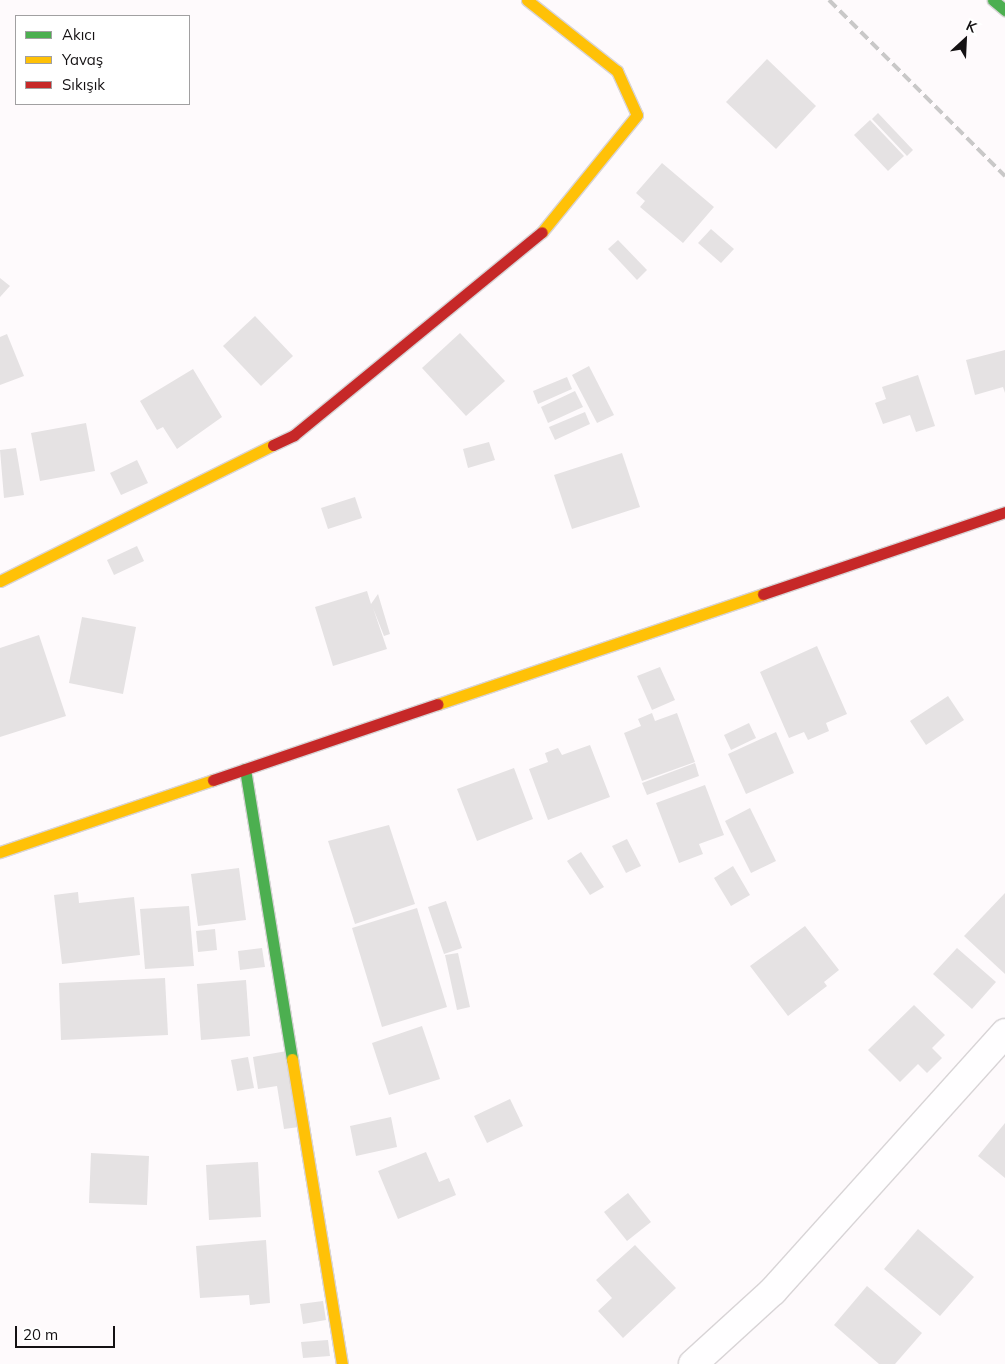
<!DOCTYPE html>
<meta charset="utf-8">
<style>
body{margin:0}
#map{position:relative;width:1005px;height:1364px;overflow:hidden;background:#fefafc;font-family:Mulish,sans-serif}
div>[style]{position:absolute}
.building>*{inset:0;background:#e5e2e3}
.roads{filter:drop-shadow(1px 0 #d8d4d6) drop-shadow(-1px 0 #d8d4d6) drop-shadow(0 1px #d8d4d6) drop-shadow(0 -1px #d8d4d6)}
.street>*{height:28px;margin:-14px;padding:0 14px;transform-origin:14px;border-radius:14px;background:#fffeff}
.fast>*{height:11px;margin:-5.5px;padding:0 5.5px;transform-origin:5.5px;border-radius:5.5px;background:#4caf50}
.slow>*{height:11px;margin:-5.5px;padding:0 5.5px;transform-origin:5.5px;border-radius:5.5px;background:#ffc107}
.jam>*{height:11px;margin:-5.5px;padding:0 5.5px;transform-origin:5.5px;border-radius:5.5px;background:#c62828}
.rail>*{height:4px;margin-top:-2px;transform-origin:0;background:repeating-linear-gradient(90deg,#c9c8c8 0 10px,transparent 0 15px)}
span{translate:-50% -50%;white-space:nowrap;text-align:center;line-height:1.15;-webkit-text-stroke:5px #fff;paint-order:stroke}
.legend{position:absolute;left:15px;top:15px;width:175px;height:90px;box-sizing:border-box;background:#fff;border:1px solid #a1a0a1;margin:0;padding:6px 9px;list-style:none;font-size:15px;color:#141113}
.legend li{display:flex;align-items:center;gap:10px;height:25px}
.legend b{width:25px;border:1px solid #a1a0a1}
.north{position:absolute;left:940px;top:15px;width:50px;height:50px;-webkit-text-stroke:4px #fff;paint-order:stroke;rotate:25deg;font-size:14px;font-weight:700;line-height:20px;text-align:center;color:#141113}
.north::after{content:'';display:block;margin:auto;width:18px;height:22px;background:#141113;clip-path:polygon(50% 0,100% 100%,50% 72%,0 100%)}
.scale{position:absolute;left:15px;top:1326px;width:100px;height:22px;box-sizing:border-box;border:2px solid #141113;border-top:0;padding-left:6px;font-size:15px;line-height:18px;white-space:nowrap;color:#141113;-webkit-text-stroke:4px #fff;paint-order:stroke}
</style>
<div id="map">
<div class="building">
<i style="clip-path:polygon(767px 59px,816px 106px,776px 149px,726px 102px)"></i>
<i style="clip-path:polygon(878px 113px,913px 150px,907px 156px,872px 119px)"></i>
<i style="clip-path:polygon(870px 120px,904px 156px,888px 171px,854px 135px)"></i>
<i style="clip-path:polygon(662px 163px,714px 207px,683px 243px,640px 207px,645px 201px,636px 193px)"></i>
<i style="clip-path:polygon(711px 229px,734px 249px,721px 263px,698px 243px)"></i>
<i style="clip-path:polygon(618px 240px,647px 270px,637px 280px,608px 249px)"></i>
<i style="clip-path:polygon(0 278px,10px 286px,0 297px)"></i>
<i style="clip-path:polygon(255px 316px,293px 356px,261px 386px,223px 346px)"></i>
<i style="clip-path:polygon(460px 333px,505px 381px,466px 416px,422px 368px)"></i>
<i style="clip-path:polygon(7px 334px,24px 376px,0 385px,0 337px)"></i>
<i style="clip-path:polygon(1005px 350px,1005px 393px,1003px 387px,975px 395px,966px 360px)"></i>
<i style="clip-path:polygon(589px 366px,614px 415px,597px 423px,572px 375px)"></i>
<i style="clip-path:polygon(193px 369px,222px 417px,177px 449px,163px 427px,157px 430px,140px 401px)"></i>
<i style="clip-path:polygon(918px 375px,935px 426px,916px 432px,910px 415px,883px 424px,875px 403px,886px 399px,882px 387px)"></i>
<i style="clip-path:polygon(567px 377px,572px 389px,538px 404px,533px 391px)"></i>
<i style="clip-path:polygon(575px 391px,583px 407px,548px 423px,541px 407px)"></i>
<i style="clip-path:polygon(585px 412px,590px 424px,555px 440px,549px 427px)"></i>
<i style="clip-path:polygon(86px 423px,95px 471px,40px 481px,31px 433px)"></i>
<i style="clip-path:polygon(489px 442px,495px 460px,468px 468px,463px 449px)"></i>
<i style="clip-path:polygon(16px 448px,24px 495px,4px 498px,0 450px)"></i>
<i style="clip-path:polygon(622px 453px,640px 507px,572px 529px,554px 475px)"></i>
<i style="clip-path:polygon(137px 460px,148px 483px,121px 495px,110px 473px)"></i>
<i style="clip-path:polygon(355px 497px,362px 518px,328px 529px,321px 508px)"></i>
<i style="clip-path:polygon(137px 546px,144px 561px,114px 575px,107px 560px)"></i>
<i style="clip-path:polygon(367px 591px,371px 604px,378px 594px,390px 634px,384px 636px,373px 608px,387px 649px,333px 666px,315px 607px)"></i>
<i style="clip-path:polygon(82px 617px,136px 627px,123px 694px,69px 683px)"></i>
<i style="clip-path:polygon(39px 635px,66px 716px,0 737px,0 648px)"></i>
<i style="clip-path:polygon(817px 646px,847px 714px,826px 723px,829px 731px,808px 740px,804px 732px,789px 738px,760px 672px)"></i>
<i style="clip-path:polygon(660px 667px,675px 700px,652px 710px,637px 676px)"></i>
<i style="clip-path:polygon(948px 696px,964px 720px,926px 745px,910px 721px)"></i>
<i style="clip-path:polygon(652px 713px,655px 721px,677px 713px,695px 762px,642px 781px,624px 733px,641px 726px,638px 719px)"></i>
<i style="clip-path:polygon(749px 723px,756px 738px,731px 750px,724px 735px)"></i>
<i style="clip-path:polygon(776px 732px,794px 773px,746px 794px,728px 754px)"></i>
<i style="clip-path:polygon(590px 745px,610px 797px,548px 820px,529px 769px,548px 762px,545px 753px,558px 748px,562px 755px)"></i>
<i style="clip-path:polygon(695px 763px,699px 776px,647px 795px,642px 783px)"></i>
<i style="clip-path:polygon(514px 768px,533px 819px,477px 841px,457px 789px)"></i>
<i style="clip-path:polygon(705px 785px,724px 835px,699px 844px,703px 854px,679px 863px,656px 803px)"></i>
<i style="clip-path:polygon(750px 808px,776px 861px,751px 873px,725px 821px)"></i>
<i style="clip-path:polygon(389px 825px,415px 904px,355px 924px,328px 841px)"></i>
<i style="clip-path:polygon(627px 839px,641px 866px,626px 873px,612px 846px)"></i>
<i style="clip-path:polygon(581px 852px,604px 887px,590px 895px,567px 861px)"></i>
<i style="clip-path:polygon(733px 866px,750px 895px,731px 906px,714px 878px)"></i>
<i style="clip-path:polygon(239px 868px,246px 920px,198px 926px,191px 874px)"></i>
<i style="clip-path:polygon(78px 892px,79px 903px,134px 897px,140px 955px,62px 964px,54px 895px)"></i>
<i style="clip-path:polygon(1005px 893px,1005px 974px,964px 936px)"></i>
<i style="clip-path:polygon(446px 901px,462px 948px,444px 954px,428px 907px)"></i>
<i style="clip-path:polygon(189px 906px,194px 966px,145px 969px,140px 909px)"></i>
<i style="clip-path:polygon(417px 908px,447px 1007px,382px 1027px,352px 928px)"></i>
<i style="clip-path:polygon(805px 926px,839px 970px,824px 982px,827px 986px,788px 1016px,750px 966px)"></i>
<i style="clip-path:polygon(215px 929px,217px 950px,198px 952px,196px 931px)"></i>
<i style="clip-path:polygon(262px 948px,265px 967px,240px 970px,238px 951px)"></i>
<i style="clip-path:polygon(957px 948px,996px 982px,972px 1009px,933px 974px)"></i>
<i style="clip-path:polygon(458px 953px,470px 1007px,457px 1010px,445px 955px)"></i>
<i style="clip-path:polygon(165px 978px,168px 1035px,61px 1040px,59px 983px)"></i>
<i style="clip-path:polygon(246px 980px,250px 1036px,201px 1040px,197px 984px)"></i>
<i style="clip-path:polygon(914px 1005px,945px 1035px,932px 1048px,942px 1058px,927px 1073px,918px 1064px,900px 1082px,868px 1050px)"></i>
<i style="clip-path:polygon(422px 1026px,440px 1079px,389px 1095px,372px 1043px)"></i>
<i style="clip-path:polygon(287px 1051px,299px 1127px,284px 1129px,277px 1086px,258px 1089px,253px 1057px)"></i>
<i style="clip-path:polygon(248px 1057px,254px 1088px,237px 1091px,231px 1060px)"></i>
<i style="clip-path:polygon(510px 1099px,523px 1126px,487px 1143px,474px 1116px)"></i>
<i style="clip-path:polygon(391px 1117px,397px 1147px,356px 1156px,350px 1126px)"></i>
<i style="clip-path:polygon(1005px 1123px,1005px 1178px,978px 1156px)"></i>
<i style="clip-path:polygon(426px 1152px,439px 1182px,449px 1178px,456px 1195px,398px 1219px,378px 1171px)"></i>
<i style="clip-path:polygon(91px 1153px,149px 1156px,147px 1205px,89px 1203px)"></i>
<i style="clip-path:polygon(258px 1162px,261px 1217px,209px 1220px,206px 1165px)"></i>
<i style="clip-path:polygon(628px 1193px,651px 1222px,627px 1241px,604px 1212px)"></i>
<i style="clip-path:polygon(918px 1229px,974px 1277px,940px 1316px,884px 1269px)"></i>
<i style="clip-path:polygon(266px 1240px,270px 1303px,250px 1305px,249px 1295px,200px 1298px,196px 1246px)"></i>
<i style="clip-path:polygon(635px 1245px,676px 1288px,623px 1338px,598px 1311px,612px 1298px,596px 1280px)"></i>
<i style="clip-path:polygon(867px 1286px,922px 1333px,895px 1364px,879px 1364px,834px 1325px)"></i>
<i style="clip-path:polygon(323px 1301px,326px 1320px,303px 1324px,300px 1304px)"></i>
<i style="clip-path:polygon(328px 1340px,330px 1356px,303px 1358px,301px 1342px)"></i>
</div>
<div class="roads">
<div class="street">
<i style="left:693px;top:1364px;width:108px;rotate:-42.4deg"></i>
<i style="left:773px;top:1291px;width:347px;rotate:-48deg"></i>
</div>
<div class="fast">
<i style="left:993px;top:0;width:16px;rotate:40deg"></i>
<i style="left:245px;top:769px;width:294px;rotate:80.8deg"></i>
</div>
<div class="slow">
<i style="left:527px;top:0;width:115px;rotate:38.3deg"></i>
<i style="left:617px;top:71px;width:48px;rotate:65.6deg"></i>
<i style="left:637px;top:115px;width:151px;rotate:129.1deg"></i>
<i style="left:0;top:581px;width:305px;rotate:-26.5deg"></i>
<i style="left:438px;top:704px;width:343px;rotate:-18.7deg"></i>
<i style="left:0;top:852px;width:225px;rotate:-18.7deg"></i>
<i style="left:292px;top:1059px;width:309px;rotate:80.7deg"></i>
</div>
<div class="jam">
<i style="left:273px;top:445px;width:23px;rotate:-25deg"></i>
<i style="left:294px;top:435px;width:320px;rotate:-39.3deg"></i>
<i style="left:763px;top:594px;width:256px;rotate:-18.7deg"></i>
<i style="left:213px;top:780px;width:237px;rotate:-18.7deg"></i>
</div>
</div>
<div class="rail">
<i style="left:829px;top:0;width:249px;rotate:45deg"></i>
</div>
<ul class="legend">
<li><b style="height:6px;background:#4caf50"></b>Akıcı</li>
<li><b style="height:6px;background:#ffc107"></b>Yavaş</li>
<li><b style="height:6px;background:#c62828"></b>Sıkışık</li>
</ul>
<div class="north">K</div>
<div class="scale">20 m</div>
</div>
